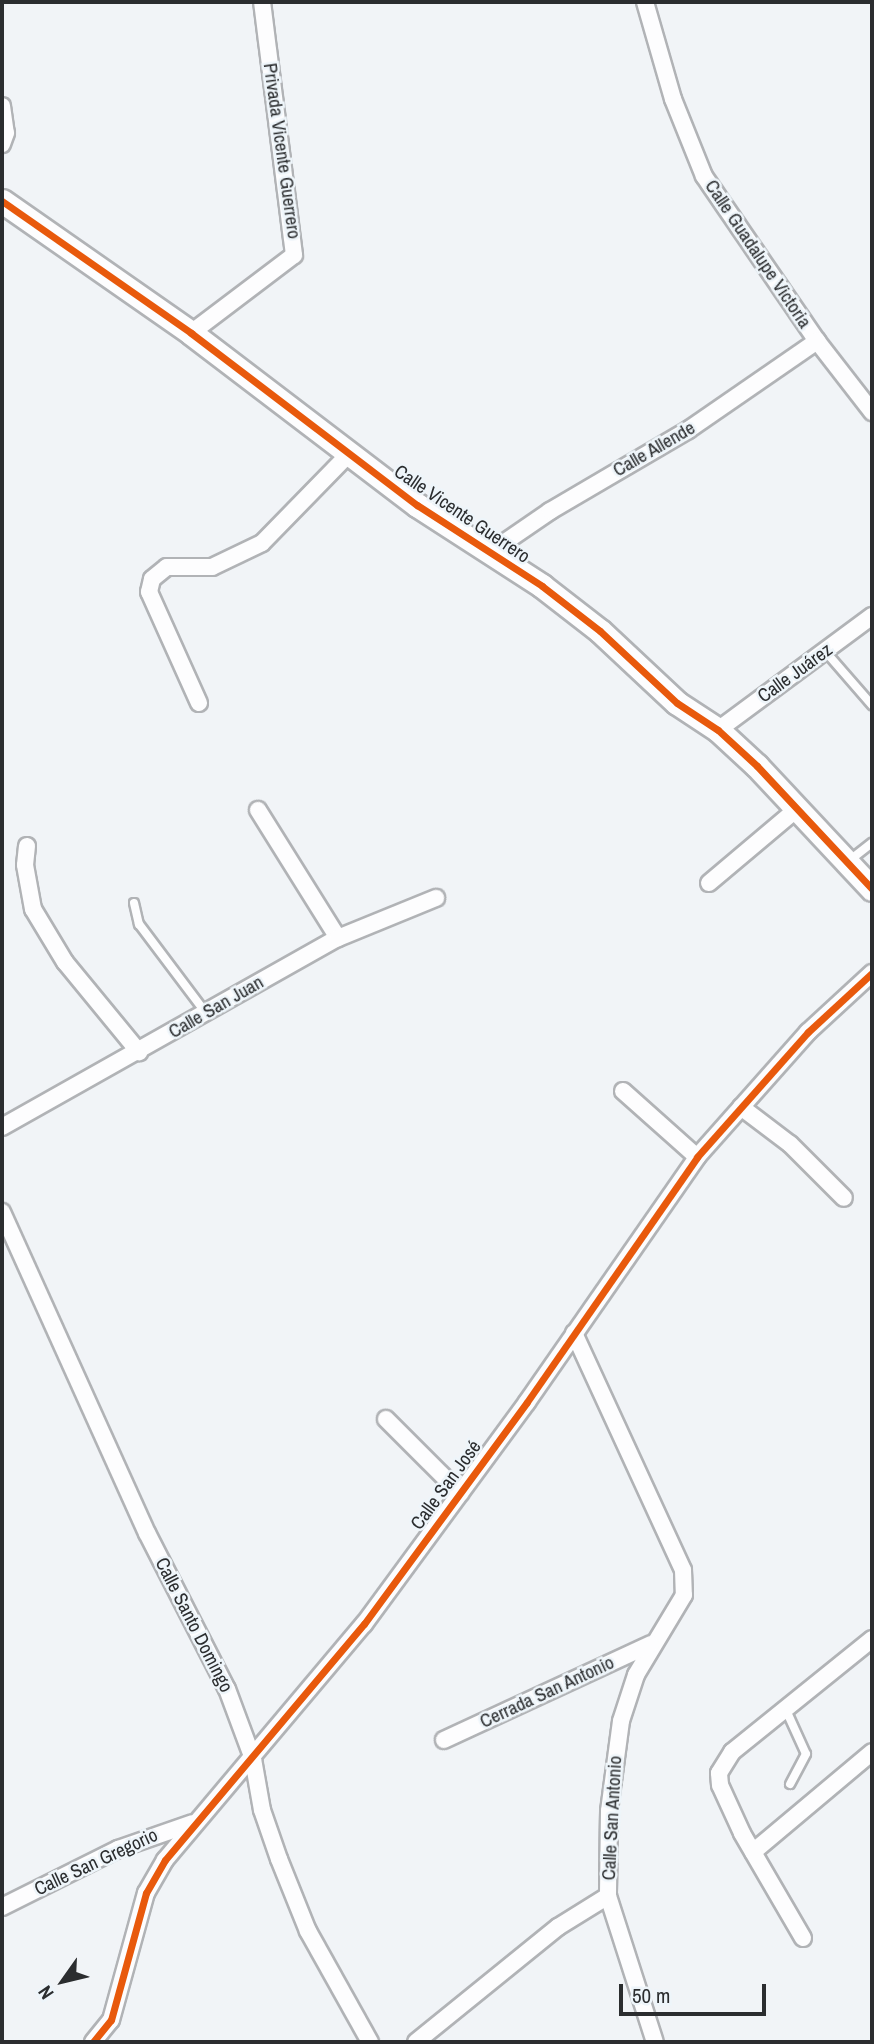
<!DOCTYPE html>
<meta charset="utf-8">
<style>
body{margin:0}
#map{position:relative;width:874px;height:2044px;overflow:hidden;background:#f1f4f7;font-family:"Archivo Narrow",sans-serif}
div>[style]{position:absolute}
.roads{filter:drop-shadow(2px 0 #b1b3b6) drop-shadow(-2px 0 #b1b3b6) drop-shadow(0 2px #b1b3b6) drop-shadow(0 -2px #b1b3b6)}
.lane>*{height:8px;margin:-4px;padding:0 4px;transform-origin:4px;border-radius:4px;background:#fdfdfe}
.street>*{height:16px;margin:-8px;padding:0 8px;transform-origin:8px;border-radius:8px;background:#fdfdfe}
.secondary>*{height:23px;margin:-11.5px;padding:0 11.5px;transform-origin:11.5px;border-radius:11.5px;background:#fdfdfe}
.cycleway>*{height:7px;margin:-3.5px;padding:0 3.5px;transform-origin:3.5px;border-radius:3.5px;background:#e8590c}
span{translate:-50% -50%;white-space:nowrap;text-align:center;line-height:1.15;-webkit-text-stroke:5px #eef5fa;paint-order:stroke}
.street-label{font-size:19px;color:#2b2d2f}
.frame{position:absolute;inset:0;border:4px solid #2b2d2f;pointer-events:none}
.north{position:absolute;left:28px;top:1946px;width:70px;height:70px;-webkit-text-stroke:5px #eef5fa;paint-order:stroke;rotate:236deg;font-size:19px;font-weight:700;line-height:28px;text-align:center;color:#2b2d2f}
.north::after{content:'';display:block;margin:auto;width:24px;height:32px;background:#2b2d2f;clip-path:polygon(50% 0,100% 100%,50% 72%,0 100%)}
.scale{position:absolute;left:619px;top:1984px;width:147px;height:32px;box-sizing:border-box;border:4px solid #2b2d2f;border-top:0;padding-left:9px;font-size:21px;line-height:24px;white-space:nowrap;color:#2b2d2f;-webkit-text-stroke:5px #eef5fa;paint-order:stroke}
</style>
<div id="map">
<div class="roads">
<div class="lane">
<i style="left:825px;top:651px;width:72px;rotate:49deg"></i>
<i style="left:850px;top:860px;width:28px;rotate:-38deg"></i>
<i style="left:134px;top:903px;width:22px;rotate:77deg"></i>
<i style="left:139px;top:924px;width:110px;rotate:53.1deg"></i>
<i style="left:786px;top:1710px;width:48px;rotate:65.6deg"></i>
<i style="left:806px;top:1754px;width:34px;rotate:118deg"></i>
</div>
<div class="street">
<i style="left:645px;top:2px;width:101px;rotate:73.9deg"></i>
<i style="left:673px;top:99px;width:83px;rotate:68.1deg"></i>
<i style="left:704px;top:176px;width:200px;rotate:55.6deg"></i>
<i style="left:817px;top:341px;width:90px;rotate:52.2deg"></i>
<i style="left:2px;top:106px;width:27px;rotate:82deg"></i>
<i style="left:6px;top:133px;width:12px;rotate:110deg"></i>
<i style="left:191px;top:333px;width:129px;rotate:-37.1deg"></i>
<i style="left:294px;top:255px;width:255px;rotate:-97.2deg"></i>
<i style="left:489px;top:553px;width:74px;rotate:-34.5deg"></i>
<i style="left:550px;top:511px;width:160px;rotate:-30.4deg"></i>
<i style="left:688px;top:430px;width:157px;rotate:-34.6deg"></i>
<i style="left:199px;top:703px;width:122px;rotate:-114.2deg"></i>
<i style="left:149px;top:592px;width:13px;rotate:-77deg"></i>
<i style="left:152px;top:579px;width:19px;rotate:-39deg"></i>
<i style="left:167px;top:567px;width:45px"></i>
<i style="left:212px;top:567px;width:55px;rotate:-25.6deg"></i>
<i style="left:262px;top:543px;width:124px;rotate:-45.7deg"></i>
<i style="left:718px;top:730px;width:192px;rotate:-36.5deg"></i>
<i style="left:258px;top:810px;width:151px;rotate:58deg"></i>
<i style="left:27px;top:846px;width:19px;rotate:96deg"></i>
<i style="left:25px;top:865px;width:45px;rotate:79.7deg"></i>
<i style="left:33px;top:909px;width:62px;rotate:58.9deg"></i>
<i style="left:65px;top:962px;width:117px;rotate:50.6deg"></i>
<i style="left:709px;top:883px;width:115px;rotate:-40.1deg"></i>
<i style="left:623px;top:1091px;width:99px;rotate:41.7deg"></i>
<i style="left:741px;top:1107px;width:61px;rotate:37.1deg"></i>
<i style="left:790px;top:1144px;width:76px;rotate:45deg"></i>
<i style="left:2px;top:1127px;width:386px;rotate:-29.4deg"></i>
<i style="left:338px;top:938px;width:106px;rotate:-22.2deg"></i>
<i style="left:2px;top:1212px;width:352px;rotate:65.7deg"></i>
<i style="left:147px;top:1533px;width:175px;rotate:62.9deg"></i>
<i style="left:227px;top:1689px;width:75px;rotate:69.6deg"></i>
<i style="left:253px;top:1759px;width:52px;rotate:80deg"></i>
<i style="left:262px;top:1810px;width:52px;rotate:70.9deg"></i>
<i style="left:279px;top:1859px;width:78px;rotate:68.1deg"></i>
<i style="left:308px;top:1931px;width:127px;rotate:60.8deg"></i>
<i style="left:574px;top:1333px;width:261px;rotate:65.3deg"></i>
<i style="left:683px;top:1570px;width:25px;rotate:88deg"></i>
<i style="left:684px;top:1595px;width:93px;rotate:121deg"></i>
<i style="left:636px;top:1675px;width:48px;rotate:108.1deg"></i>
<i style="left:621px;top:1721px;width:91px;rotate:97.6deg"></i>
<i style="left:609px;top:1811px;width:85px;rotate:90.7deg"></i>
<i style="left:608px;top:1896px;width:153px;rotate:72.2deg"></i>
<i style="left:386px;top:1419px;width:105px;rotate:45deg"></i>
<i style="left:444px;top:1740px;width:228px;rotate:-24.9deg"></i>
<i style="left:753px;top:1852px;width:155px;rotate:-40deg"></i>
<i style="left:2px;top:1907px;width:130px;rotate:-26.6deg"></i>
<i style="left:118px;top:1849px;width:79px;rotate:-19.1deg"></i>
<i style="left:803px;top:1938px;width:121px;rotate:-120.2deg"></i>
<i style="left:742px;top:1833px;width:53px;rotate:-114.6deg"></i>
<i style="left:720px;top:1785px;width:12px;rotate:-95deg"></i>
<i style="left:719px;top:1773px;width:25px;rotate:-58deg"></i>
<i style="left:732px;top:1752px;width:180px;rotate:-38.9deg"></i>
<i style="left:93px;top:2042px;width:28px;rotate:-51deg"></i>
<i style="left:111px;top:2020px;width:132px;rotate:-74.6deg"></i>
<i style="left:146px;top:1893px;width:38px;rotate:-60deg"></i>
<i style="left:165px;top:1860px;width:309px;rotate:-49.9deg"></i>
<i style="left:364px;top:1624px;width:275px;rotate:-53.7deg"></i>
<i style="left:527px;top:1402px;width:298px;rotate:-55.2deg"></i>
<i style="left:697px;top:1157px;width:167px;rotate:-48.4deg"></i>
<i style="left:808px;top:1032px;width:87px;rotate:-42.7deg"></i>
<i style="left:416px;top:2042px;width:183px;rotate:-39deg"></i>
<i style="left:558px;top:1927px;width:59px;rotate:-31.8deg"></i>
</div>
<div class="secondary">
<i style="left:2px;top:201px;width:231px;rotate:34.9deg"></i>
<i style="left:191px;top:333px;width:284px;rotate:37.3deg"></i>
<i style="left:417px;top:505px;width:149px;rotate:32.9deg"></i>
<i style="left:542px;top:586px;width:73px;rotate:37.8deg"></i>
<i style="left:600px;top:631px;width:105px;rotate:43.1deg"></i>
<i style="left:677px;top:703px;width:49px;rotate:33.4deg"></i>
<i style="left:718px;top:730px;width:53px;rotate:42.7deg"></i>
<i style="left:757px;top:766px;width:168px;rotate:46.9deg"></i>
</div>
</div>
<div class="cycleway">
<i style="left:2px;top:201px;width:231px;rotate:34.9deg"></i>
<i style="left:191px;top:333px;width:284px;rotate:37.3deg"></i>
<i style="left:417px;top:505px;width:149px;rotate:32.9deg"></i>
<i style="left:542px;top:586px;width:73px;rotate:37.8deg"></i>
<i style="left:600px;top:631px;width:105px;rotate:43.1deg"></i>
<i style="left:677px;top:703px;width:49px;rotate:33.4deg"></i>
<i style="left:718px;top:730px;width:53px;rotate:42.7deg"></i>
<i style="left:757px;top:766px;width:168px;rotate:46.9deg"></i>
<i style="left:93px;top:2042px;width:28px;rotate:-51deg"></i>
<i style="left:111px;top:2020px;width:132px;rotate:-74.6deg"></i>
<i style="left:146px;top:1893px;width:38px;rotate:-60deg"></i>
<i style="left:165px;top:1860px;width:309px;rotate:-49.9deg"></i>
<i style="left:364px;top:1624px;width:275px;rotate:-53.7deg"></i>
<i style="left:527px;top:1402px;width:298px;rotate:-55.2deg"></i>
<i style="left:697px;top:1157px;width:167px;rotate:-48.4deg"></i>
<i style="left:808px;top:1032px;width:87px;rotate:-42.7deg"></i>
</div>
<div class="street-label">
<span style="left:282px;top:151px;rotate:82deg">Privada Vicente Guerrero</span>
<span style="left:758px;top:254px;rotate:56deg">Calle Guadalupe Victoria</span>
<span style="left:654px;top:449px;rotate:-30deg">Calle Allende</span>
<span style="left:462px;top:514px;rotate:34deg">Calle Vicente Guerrero</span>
<span style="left:795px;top:673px;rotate:-36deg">Calle Juárez</span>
<span style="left:216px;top:1007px;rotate:-30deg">Calle San Juan</span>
<span style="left:446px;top:1485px;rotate:-54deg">Calle San José</span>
<span style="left:194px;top:1625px;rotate:63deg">Calle Santo Domingo</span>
<span style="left:547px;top:1692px;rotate:-25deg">Cerrada San Antonio</span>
<span style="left:612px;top:1818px;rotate:-87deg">Calle San Antonio</span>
<span style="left:96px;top:1862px;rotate:-25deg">Calle San Gregorio</span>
</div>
<div class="frame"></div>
<div class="north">N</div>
<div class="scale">50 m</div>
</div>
